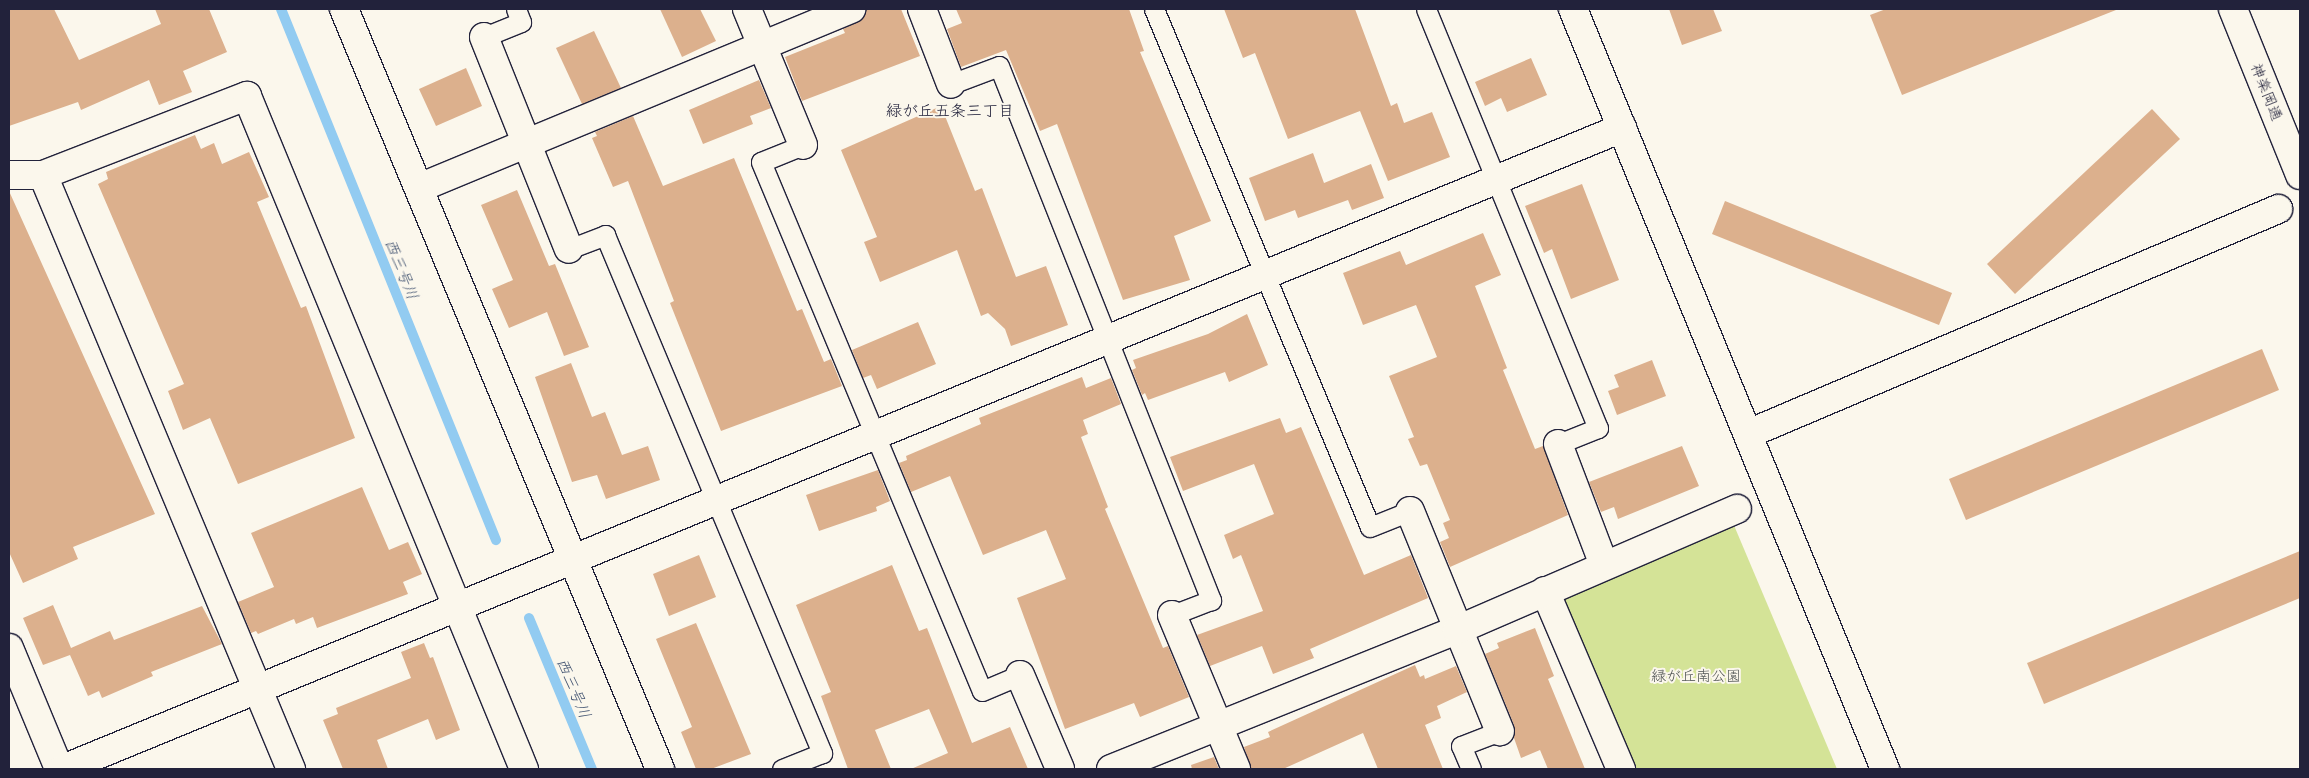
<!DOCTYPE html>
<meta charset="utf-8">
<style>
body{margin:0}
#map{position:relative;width:2309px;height:778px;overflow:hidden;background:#fbf7ec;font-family:Delius,"Klee One",sans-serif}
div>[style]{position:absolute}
.green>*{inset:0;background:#d4e397}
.stream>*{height:10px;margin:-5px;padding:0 5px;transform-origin:5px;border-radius:5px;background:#92cbf1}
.building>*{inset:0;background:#dcb08d}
.roads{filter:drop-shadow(1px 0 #22223b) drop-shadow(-1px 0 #22223b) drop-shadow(0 1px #22223b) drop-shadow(0 -1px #22223b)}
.service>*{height:19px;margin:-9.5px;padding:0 9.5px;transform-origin:9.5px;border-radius:9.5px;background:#fbf7ec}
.pedestrian>*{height:28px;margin:-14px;padding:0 14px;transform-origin:14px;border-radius:14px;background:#fbf7ec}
.minor>*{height:28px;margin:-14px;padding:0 14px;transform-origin:14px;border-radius:14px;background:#fbf7ec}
.tertiary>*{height:28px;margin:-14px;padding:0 14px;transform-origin:14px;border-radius:14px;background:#fbf7ec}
span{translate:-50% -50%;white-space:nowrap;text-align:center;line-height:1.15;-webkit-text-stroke:4px #fbf7ec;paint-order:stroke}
.street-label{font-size:15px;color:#22223b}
.park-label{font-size:15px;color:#4e5252}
.neighbourhood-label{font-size:16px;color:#22223b}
.water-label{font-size:16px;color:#445572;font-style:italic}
.frame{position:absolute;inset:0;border:10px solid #22223b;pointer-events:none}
</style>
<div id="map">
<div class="green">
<i style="clip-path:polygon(1733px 523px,1837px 769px,1635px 769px,1561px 595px)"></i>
</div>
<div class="stream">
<i style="left:281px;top:9px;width:573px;rotate:67.96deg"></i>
<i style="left:529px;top:618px;width:164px;rotate:67.4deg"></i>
</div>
<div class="building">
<i style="clip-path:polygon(9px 9px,54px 9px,79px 60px,161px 24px,155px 9px,209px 9px,227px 52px,183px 71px,192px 92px,159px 105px,149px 80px,81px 110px,78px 102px,9px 126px)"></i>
<i style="clip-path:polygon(660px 9px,700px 9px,716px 41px,682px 57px)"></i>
<i style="clip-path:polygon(866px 9px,901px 9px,920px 56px,802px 101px,785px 57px,845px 33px,843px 29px,863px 19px)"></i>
<i style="clip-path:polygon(956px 9px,1129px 9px,1144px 51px,1140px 52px,1211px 221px,1174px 236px,1190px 280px,1123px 300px,1057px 124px,1040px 131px,1006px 50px,961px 67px,947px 29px,962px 23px)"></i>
<i style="clip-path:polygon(1224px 9px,1355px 9px,1391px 106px,1397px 103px,1404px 123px,1432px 112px,1450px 157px,1388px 181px,1360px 111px,1288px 139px,1255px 53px,1243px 58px)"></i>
<i style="clip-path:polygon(1669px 9px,1713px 9px,1722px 31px,1682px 45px)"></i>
<i style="clip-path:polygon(1886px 9px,2116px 9px,2116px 10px,1902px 95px,1870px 15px)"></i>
<i style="clip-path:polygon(594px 31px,621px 88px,582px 104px,556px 48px)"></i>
<i style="clip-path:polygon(1531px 58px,1547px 95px,1507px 112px,1501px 98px,1485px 106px,1475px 82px)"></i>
<i style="clip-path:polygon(466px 68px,482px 106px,436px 126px,419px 89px)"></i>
<i style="clip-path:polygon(759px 80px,771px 108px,750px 116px,753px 124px,703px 144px,689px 110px)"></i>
<i style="clip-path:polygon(941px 106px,975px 191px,982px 188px,1016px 277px,1046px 266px,1068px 325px,1011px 346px,1005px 329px,988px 313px,981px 316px,957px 250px,880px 282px,864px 242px,877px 237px,841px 150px)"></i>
<i style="clip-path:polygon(2152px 109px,2180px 139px,2015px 294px,1987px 264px)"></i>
<i style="clip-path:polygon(633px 116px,663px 186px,734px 158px,797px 311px,802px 309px,824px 362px,831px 359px,842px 386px,721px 431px,670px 303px,674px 301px,628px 181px,613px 187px,592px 138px,597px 136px,595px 132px)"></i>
<i style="clip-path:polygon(195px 135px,201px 149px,214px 143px,222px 164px,249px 152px,269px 197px,257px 202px,301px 308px,306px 306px,355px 438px,238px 484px,210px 418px,183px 430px,168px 391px,184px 384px,98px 184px,108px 179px,106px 172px)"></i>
<i style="clip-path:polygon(1313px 153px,1324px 183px,1371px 164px,1384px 198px,1352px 210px,1348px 200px,1298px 218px,1295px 210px,1265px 221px,1249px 178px)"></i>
<i style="clip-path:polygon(1582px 184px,1619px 280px,1571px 299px,1552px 249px,1544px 253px,1525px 206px)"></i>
<i style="clip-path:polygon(517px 190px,549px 266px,555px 264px,589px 347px,564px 356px,547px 312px,509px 328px,492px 289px,513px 280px,481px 205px)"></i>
<i style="clip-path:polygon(9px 191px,155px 514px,73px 547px,78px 559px,23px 583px,9px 552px)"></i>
<i style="clip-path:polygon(1725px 201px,1952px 293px,1939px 325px,1712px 234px)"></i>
<i style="clip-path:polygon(1483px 233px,1501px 275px,1475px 286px,1507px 368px,1503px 370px,1535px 449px,1543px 446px,1568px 515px,1450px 567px,1440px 542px,1449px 538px,1443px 523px,1450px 520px,1427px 464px,1420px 466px,1408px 439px,1414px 437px,1389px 376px,1437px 357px,1416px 305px,1363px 325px,1343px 273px,1400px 251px,1406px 265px)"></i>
<i style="clip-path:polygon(1247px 314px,1268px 365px,1229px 382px,1225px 372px,1148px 400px,1145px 393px,1142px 395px,1132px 370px,1136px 368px,1133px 360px,1208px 334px)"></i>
<i style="clip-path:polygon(918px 322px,936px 364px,877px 389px,871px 375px,863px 378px,852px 350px)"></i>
<i style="clip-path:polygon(2262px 349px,2279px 390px,1966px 520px,1949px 479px)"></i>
<i style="clip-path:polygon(1652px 360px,1666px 396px,1617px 415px,1608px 391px,1619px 387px,1614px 375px)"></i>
<i style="clip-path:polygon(571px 363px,592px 417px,605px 412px,622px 455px,648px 446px,660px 480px,606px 499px,597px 475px,572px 482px,535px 377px)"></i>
<i style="clip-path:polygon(1082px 377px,1086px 388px,1111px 378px,1121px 404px,1083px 420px,1088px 434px,1081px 437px,1108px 507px,1105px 509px,1163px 648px,1168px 646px,1189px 697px,1140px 717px,1134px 703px,1065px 729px,1017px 598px,1066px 579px,1046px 530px,983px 555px,950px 476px,911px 492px,899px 463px,907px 460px,906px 456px,981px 424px,979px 418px)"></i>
<i style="clip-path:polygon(1280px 418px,1286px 433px,1301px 427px,1364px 575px,1411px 555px,1428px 598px,1310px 649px,1314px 658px,1273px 674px,1262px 646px,1210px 666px,1197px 635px,1263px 611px,1241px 555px,1233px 559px,1224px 535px,1274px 514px,1254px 464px,1183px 491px,1170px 457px)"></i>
<i style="clip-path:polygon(1682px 446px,1699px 486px,1618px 519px,1614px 507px,1601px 512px,1589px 482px)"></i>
<i style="clip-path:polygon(878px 470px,890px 501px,876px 507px,877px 511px,819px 531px,806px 495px)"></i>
<i style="clip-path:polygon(362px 487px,389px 550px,408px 542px,422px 574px,403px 582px,408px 594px,317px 628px,313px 617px,296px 624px,294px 619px,258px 634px,256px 631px,251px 633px,238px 602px,274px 587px,251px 533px)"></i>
<i style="clip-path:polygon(2300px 551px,2300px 598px,2044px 704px,2027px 663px)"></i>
<i style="clip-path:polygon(699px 555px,716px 597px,669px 616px,653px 574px)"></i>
<i style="clip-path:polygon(892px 565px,919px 631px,927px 628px,972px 743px,1010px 727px,1028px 769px,911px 769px,948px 753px,929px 709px,875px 730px,891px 769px,848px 769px,821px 696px,831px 692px,796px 605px)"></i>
<i style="clip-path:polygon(53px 605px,71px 648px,110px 631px,114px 640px,202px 606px,222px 644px,151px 672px,153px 676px,102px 698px,99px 691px,88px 696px,70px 655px,43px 665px,23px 618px)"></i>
<i style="clip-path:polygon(696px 623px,751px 754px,711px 769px,696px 769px,681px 732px,692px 727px,656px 639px)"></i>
<i style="clip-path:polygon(1535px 628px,1554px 676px,1548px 679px,1585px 769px,1548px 769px,1540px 750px,1521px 758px,1514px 738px,1514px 725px,1485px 654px,1499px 648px,1497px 643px)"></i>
<i style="clip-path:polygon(424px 643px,430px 658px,433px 657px,460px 730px,436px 740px,428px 719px,377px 740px,388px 769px,343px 769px,323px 720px,338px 714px,336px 708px,411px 678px,401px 652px)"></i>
<i style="clip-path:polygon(1415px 665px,1420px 677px,1424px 675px,1425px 679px,1456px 666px,1467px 692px,1437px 706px,1441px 718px,1425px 725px,1443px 769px,1378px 769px,1363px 733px,1283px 769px,1251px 769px,1244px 747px,1270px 737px,1268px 732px)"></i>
<i style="clip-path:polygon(1214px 757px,1219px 769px,1192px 769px,1191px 765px)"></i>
</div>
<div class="roads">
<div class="service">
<i style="left:1154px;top:9px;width:561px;rotate:67.36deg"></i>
<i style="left:1370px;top:527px;width:43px;rotate:-21.8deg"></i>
<i style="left:1426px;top:9px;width:453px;rotate:67.7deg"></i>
<i style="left:1598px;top:428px;width:43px;rotate:158.2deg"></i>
<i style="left:484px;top:37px;width:40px;rotate:-22deg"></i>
<i style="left:521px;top:22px;width:14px;rotate:-111deg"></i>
<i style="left:951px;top:84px;width:51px;rotate:-20.6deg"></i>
<i style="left:999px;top:66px;width:575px;rotate:68.35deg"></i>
<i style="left:1211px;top:600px;width:42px;rotate:159deg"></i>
<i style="left:803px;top:145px;width:45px;rotate:158deg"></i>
<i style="left:761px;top:162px;width:573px;rotate:67.33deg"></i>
<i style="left:982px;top:691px;width:41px;rotate:-22.8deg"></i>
<i style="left:569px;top:249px;width:39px;rotate:-21deg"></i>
<i style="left:605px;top:235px;width:562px;rotate:67.27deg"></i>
<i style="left:822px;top:753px;width:43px;rotate:158.2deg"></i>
<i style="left:1471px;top:769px;width:25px;rotate:-113deg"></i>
<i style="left:1461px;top:746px;width:42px;rotate:-21deg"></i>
</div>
<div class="pedestrian">
<i style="left:747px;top:9px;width:147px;rotate:67.6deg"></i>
<i style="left:922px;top:9px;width:80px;rotate:68.9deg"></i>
<i style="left:484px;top:37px;width:228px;rotate:68.2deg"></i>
<i style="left:419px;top:188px;width:468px;rotate:-22.5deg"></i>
<i style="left:1748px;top:434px;width:576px;rotate:-23deg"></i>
<i style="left:1558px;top:444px;width:129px;rotate:69.2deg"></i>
<i style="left:1410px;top:511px;width:238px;rotate:67.8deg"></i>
<i style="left:1545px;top:591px;width:194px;rotate:66.9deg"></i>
<i style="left:1172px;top:615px;width:167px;rotate:67.4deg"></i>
<i style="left:1020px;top:675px;width:102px;rotate:66.9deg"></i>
<i style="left:1111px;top:769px;width:373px;rotate:-21.9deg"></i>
<i style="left:1457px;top:630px;width:305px;rotate:-23.4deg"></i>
</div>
<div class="minor">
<i style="left:344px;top:9px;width:823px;rotate:67.42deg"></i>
<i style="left:1573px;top:9px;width:822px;rotate:67.68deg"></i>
<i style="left:9px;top:175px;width:34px"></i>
<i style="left:43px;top:175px;width:219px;rotate:-21.2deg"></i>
<i style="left:247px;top:96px;width:728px;rotate:67.63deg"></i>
<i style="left:43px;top:175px;width:644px;rotate:67.34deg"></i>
<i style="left:9px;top:648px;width:131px;rotate:67.5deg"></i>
<i style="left:63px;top:769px;width:1686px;rotate:-22.35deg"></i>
</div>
<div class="tertiary">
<i style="left:2233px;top:9px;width:179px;rotate:68deg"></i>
</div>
</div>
<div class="street-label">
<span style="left:2267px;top:92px;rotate:68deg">神楽岡通</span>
</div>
<div class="park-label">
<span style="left:1696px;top:676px">緑が丘南公園</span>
</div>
<div class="neighbourhood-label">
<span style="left:950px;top:110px">緑が丘五条三丁目</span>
</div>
<div class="water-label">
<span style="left:402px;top:269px;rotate:68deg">西三号川</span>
<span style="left:574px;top:688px;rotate:67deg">西三号川</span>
</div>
<div class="frame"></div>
</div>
